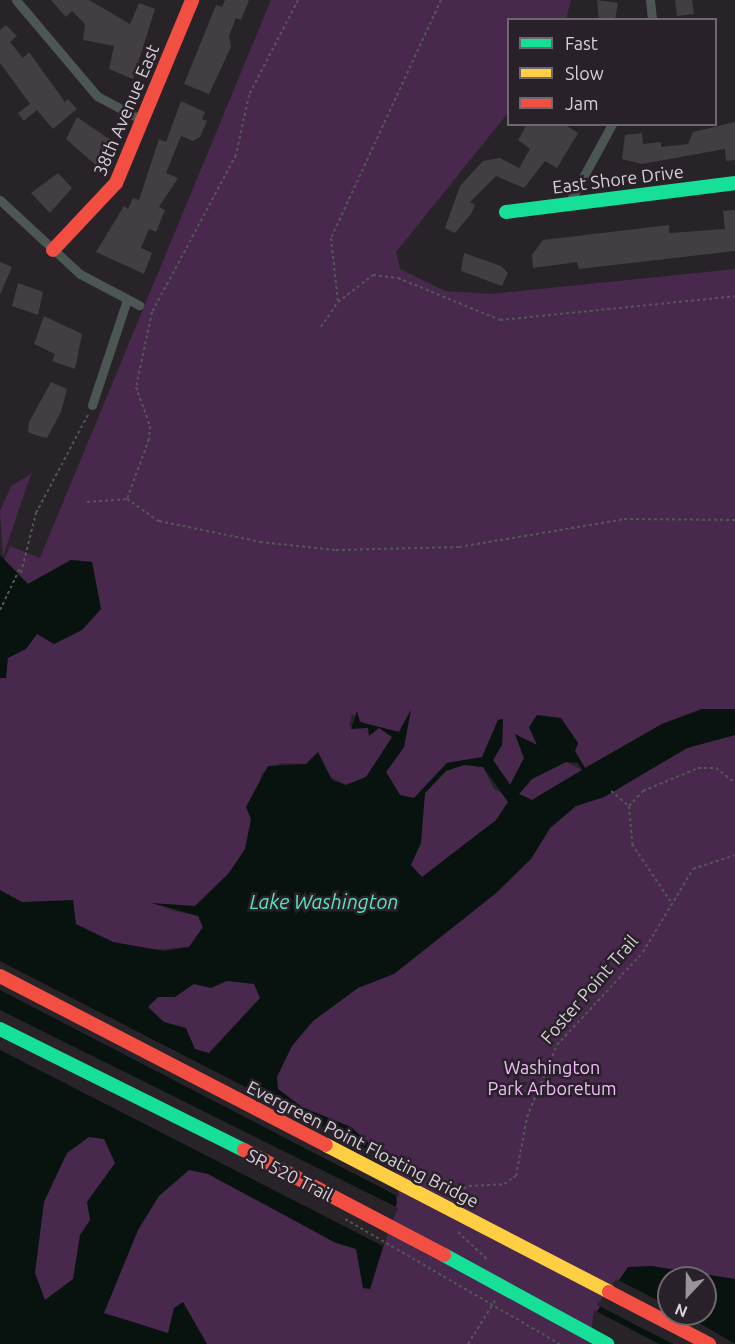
<!DOCTYPE html>
<style>
body{margin:0}
#map{position:relative;width:735px;height:1344px;overflow:hidden;background:#282328;font-family:Ubuntu,sans-serif}
div>[style]{position:absolute}
.green>*{inset:0;background:#48284c}
.water>*{inset:0;background:#08130f}
.pier>*{inset:0;background:#282328}
.building>*{inset:0;background:#423e42}
.path>*{height:2px;margin-top:-1px;transform-origin:0;background:repeating-linear-gradient(90deg,#525756 0 3px,transparent 0 6px)}
.street>*{height:9px;margin:-4.5px;padding:0 4.5px;transform-origin:4.5px;border-radius:4.5px;background:#4c5652}
.fast>*{height:14px;margin:-7px;padding:0 7px;transform-origin:7px;border-radius:7px;background:#16e098}
.slow>*{height:14px;margin:-7px;padding:0 7px;transform-origin:7px;border-radius:7px;background:#ffcf43}
.jam>*{height:14px;margin:-7px;padding:0 7px;transform-origin:7px;border-radius:7px;background:#f24e42}
span{translate:-50% -50%;white-space:nowrap;text-align:center;line-height:1.15;-webkit-text-stroke:5px #29212a;paint-order:stroke}
.street-label{font-size:18px;color:#d7d1d7}
.park-label{font-size:18px;color:#f6bcfe}
.water-label{font-size:20px;color:#59e5bb;font-style:italic}
.legend{position:absolute;left:507px;top:18px;width:210px;height:108px;box-sizing:border-box;background:#29212a;border:2px solid #6f676f;margin:0;padding:8px 10px;list-style:none;font-size:18px;color:#d7d1d7}
.legend li{display:flex;align-items:center;gap:12px;height:30px}
.legend b{width:30px;border:2px solid #6f676f}
.north{position:absolute;left:657px;top:1266px;width:60px;height:60px;box-sizing:border-box;background:#29212a;border:2px solid #6f676f;border-radius:50%;rotate:202deg;font-size:16px;font-weight:700;line-height:24px;text-align:center;color:#d7d1d7}
.north::after{content:'';display:block;margin:auto;width:21px;height:27px;background:#9a949a;clip-path:polygon(50% 0,100% 100%,50% 72%,0 100%)}
</style>
<div id="map">
<div class="green">
<i style="clip-path:polygon(271px 0,571px 0,566px 19px,508px 20px,508px 113px,396px 252px,400px 269px,445px 291px,491px 294px,735px 269px,735px 709px,702px 709px,662px 724px,585px 768px,575px 751px,578px 743px,561px 719px,537px 745px,516px 735px,524px 758px,511px 785px,493px 760px,502px 745px,503px 719px,498px 720px,483px 757px,447px 763px,414px 798px,400px 795px,386px 772px,404px 747px,410px 711px,399px 732px,362px 723px,352px 714px,349px 726px,379px 728px,392px 737px,384px 756px,366px 777px,346px 785px,306px 764px,281px 763px,262px 773px,256px 796px,263px 825px,203px 914px,162px 908px,198px 916px,203px 927px,189px 947px,0 962px,0 632px,38px 634px,54px 644px,82px 630px,101px 609px,92px 562px,71px 560px,28px 584px,0 571px,10px 546px,40px 558px)"></i>
<i style="clip-path:polygon(31px 474px,3px 557px,0 511px,11px 486px)"></i>
<i style="clip-path:polygon(735px 735px,735px 1279px,651px 1266px,594px 1344px,101px 1344px,99px 1296px,168px 1156px,261px 1190px,335px 1243px,356px 1249px,370px 1289px,397px 1202px,102px 1013px,177px 963px,286px 950px,251px 1058px,495px 894px,531px 859px,550px 828px,576px 806px,604px 797px,687px 748px)"></i>
<i style="clip-path:polygon(566px 762px,582px 770px,532px 800px,519px 794px,532px 779px)"></i>
<i style="clip-path:polygon(464px 765px,483px 767px,494px 789px,513px 798px,515px 815px,418px 893px,404px 865px,425px 793px,446px 771px)"></i>
<i style="clip-path:polygon(124px 1129px,101px 1257px,37px 1321px,27px 1231px,66px 1139px)"></i>
</div>
<div class="water">
<i style="clip-path:polygon(0 555px,28px 584px,71px 560px,92px 562px,101px 609px,82px 630px,54px 644px,37px 634px,26px 649px,8px 658px,6px 678px,0 678px)"></i>
<i style="clip-path:polygon(evenodd,702px 709px,735px 709px,735px 735px,687px 748px,604px 797px,576px 806px,550px 828px,531px 859px,495px 894px,394px 974px,358px 988px,313px 1021px,292px 1046px,277px 1077px,278px 1089px,302px 1107px,351px 1127px,392px 1164px,397px 1202px,370px 1289px,363px 1288px,356px 1249px,334px 1242px,208px 1174px,189px 1170px,159px 1196px,138px 1230px,104px 1313px,168px 1333px,174px 1308px,183px 1302px,207px 1344px,0 1344px,0 890px,22px 902px,73px 900px,76px 924px,113px 942px,164px 951px,189px 947px,203px 927px,198px 916px,151px 903px,195px 906px,229px 873px,245px 849px,251px 819px,246px 807px,268px 766px,306px 764px,318px 752px,332px 780px,346px 785px,366px 777px,392px 737px,379px 728px,369px 736px,368px 728px,351px 729px,357px 711px,360px 722px,399px 732px,411px 710px,404px 747px,386px 772px,400px 795px,414px 798px,447px 763px,482px 757px,498px 720px,503px 719px,502px 745px,493px 760px,510px 785px,524px 758px,515px 734px,537px 745px,529px 727px,537px 715px,561px 718px,578px 743px,575px 751px,585px 768px,662px 724px,702px 709px,566px 762px,578px 763px,582px 770px,532px 800px,519px 794px,532px 779px,566px 762px,702px 709px,464px 765px,483px 767px,508px 802px,496px 820px,422px 877px,411px 865px,421px 843px,425px 793px,446px 771px,464px 765px,702px 709px,227px 981px,254px 984px,260px 998px,209px 1053px,195px 1049px,186px 1028px,164px 1022px,148px 1007px,158px 997px,175px 997px,194px 984px,211px 988px,227px 981px,702px 709px,89px 1137px,104px 1139px,115px 1163px,87px 1202px,90px 1220px,80px 1235px,73px 1279px,45px 1300px,35px 1273px,44px 1202px,67px 1153px,89px 1137px)"></i>
<i style="clip-path:polygon(evenodd,651px 1266px,735px 1279px,735px 1344px,594px 1344px,593px 1317px,628px 1267px,651px 1266px,669px 1278px,705px 1278px,705px 1314px,669px 1314px,669px 1278px)"></i>
</div>
<div class="pier">
<i style="clip-path:polygon(0 961px,395px 1164px,399px 1197px,0 990px)"></i>
<i style="clip-path:polygon(0 1010px,398px 1208px,383px 1246px,0 1050px)"></i>
<i style="clip-path:polygon(616px 1279px,669px 1306px,669px 1314px,684px 1314px,735px 1344px,673px 1344px,597px 1305px)"></i>
<i style="clip-path:polygon(594px 1310px,659px 1344px,590px 1344px)"></i>
</div>
<div class="building">
<i style="clip-path:polygon(51px 0,89px 0,130px 24px,139px 3px,155px 9px,133px 79px,109px 69px,114px 46px,83px 40px,85px 24px,72px 11px,66px 17px)"></i>
<i style="clip-path:polygon(225px 0,249px 0,241px 20px,236px 18px,229px 36px,231px 47px,209px 94px,184px 84px,216px 5px,222px 7px)"></i>
<i style="clip-path:polygon(597px 0,618px 3px,615px 20px,599px 20px)"></i>
<i style="clip-path:polygon(675px 0,692px 0,694px 14px,677px 16px)"></i>
<i style="clip-path:polygon(6px 25px,17px 36px,10px 42px,23px 58px,29px 52px,65px 102px,68px 99px,77px 109px,53px 129px,37px 110px,24px 121px,18px 113px,30px 104px,0 63px,0 30px)"></i>
<i style="clip-path:polygon(181px 101px,205px 112px,202px 119px,207px 121px,200px 137px,193px 141px,181px 136px,166px 173px,178px 178px,159px 207px,165px 210px,156px 232px,149px 229px,141px 248px,152px 253px,144px 274px,96px 252px,124px 206px,128px 209px,133px 198px,139px 200px,159px 139px,166px 142px)"></i>
<i style="clip-path:polygon(77px 117px,112px 141px,97px 166px,66px 139px)"></i>
<i style="clip-path:polygon(735px 122px,735px 160px,726px 161px,725px 149px,642px 164px,622px 159px,625px 135px,642px 133px,643px 144px,661px 142px,661px 147px,688px 144px,693px 132px)"></i>
<i style="clip-path:polygon(527px 124px,564px 124px,578px 133px,557px 168px,545px 161px,524px 188px,496px 176px,470px 202px,475px 205px,471px 214px,455px 233px,445px 228px,460px 186px,483px 161px,500px 158px,519px 168px,530px 149px,518px 140px)"></i>
<i style="clip-path:polygon(58px 173px,72px 188px,50px 213px,31px 193px)"></i>
<i style="clip-path:polygon(735px 210px,735px 251px,579px 269px,577px 262px,533px 268px,532px 255px,543px 240px,669px 225px,669px 233px,725px 229px,723px 211px)"></i>
<i style="clip-path:polygon(464px 253px,501px 266px,508px 273px,502px 286px,461px 271px)"></i>
<i style="clip-path:polygon(0 262px,12px 267px,0 295px)"></i>
<i style="clip-path:polygon(18px 283px,43px 292px,38px 315px,12px 306px)"></i>
<i style="clip-path:polygon(44px 316px,82px 334px,75px 369px,52px 361px,55px 354px,34px 344px)"></i>
<i style="clip-path:polygon(51px 382px,67px 389px,61px 412px,47px 438px,38px 436px,28px 432px,29px 422px)"></i>
</div>
<div class="path">
<i style="left:298px;top:0;width:107px;rotate:117.3deg"></i>
<i style="left:249px;top:95px;width:61px;rotate:102.2deg"></i>
<i style="left:236px;top:155px;width:178px;rotate:118.1deg"></i>
<i style="left:152px;top:312px;width:77px;rotate:102deg"></i>
<i style="left:136px;top:387px;width:41px;rotate:70.3deg"></i>
<i style="left:150px;top:426px;width:13px;rotate:94deg"></i>
<i style="left:149px;top:439px;width:64px;rotate:110.1deg"></i>
<i style="left:127px;top:499px;width:39px;rotate:35deg"></i>
<i style="left:159px;top:521px;width:103px;rotate:11.7deg"></i>
<i style="left:260px;top:542px;width:76px;rotate:6deg"></i>
<i style="left:336px;top:550px;width:123px;rotate:-1.4deg"></i>
<i style="left:459px;top:547px;width:167px;rotate:-9.6deg"></i>
<i style="left:624px;top:519px;width:111px;rotate:0.5deg"></i>
<i style="left:441px;top:0;width:262px;rotate:114.8deg"></i>
<i style="left:331px;top:238px;width:64px;rotate:83.8deg"></i>
<i style="left:338px;top:302px;width:44px;rotate:-37.6deg"></i>
<i style="left:373px;top:275px;width:25px;rotate:7deg"></i>
<i style="left:398px;top:278px;width:110px;rotate:22.4deg"></i>
<i style="left:500px;top:320px;width:236px;rotate:-5.8deg"></i>
<i style="left:321px;top:327px;width:30px;rotate:-56deg"></i>
<i style="left:87px;top:502px;width:40px;rotate:-4.3deg"></i>
<i style="left:21px;top:573px;width:62px;rotate:-76deg"></i>
<i style="left:36px;top:513px;width:113px;rotate:-62.1deg"></i>
<i style="left:0;top:610px;width:47px;rotate:-64.5deg"></i>
<i style="left:611px;top:791px;width:23px;rotate:40deg"></i>
<i style="left:629px;top:806px;width:38px;rotate:85deg"></i>
<i style="left:632px;top:844px;width:70px;rotate:56.1deg"></i>
<i style="left:629px;top:806px;width:21px;rotate:-47deg"></i>
<i style="left:643px;top:791px;width:60px;rotate:-22.7deg"></i>
<i style="left:698px;top:768px;width:18px"></i>
<i style="left:716px;top:768px;width:24px;rotate:38deg"></i>
<i style="left:452px;top:1193px;width:18px;rotate:-22deg"></i>
<i style="left:469px;top:1186px;width:35px;rotate:-3deg"></i>
<i style="left:504px;top:1184px;width:14px;rotate:-34deg"></i>
<i style="left:516px;top:1176px;width:60px;rotate:-79.4deg"></i>
<i style="left:527px;top:1117px;width:78px;rotate:-67.4deg"></i>
<i style="left:557px;top:1045px;width:127px;rotate:-47.2deg"></i>
<i style="left:643px;top:952px;width:97px;rotate:-58.9deg"></i>
<i style="left:693px;top:869px;width:44px;rotate:-18.4deg"></i>
<i style="left:345px;top:1219px;width:249px;rotate:30.2deg"></i>
<i style="left:458px;top:1232px;width:42px;rotate:43.1deg"></i>
<i style="left:468px;top:1344px;width:53px;rotate:-58.1deg"></i>
</div>
<div class="street">
<i style="left:16px;top:0;width:126px;rotate:49.8deg"></i>
<i style="left:97px;top:96px;width:51px;rotate:28.1deg"></i>
<i style="left:650px;top:0;width:20px;rotate:84deg"></i>
<i style="left:0;top:200px;width:109px;rotate:42.8deg"></i>
<i style="left:80px;top:274px;width:67px;rotate:27.7deg"></i>
<i style="left:569px;top:203px;width:90px;rotate:-61.4deg"></i>
<i style="left:92px;top:405px;width:111px;rotate:-71.6deg"></i>
</div>
<div class="fast">
<i style="left:506px;top:212px;width:231px;rotate:-7.2deg"></i>
<i style="left:0;top:1029px;width:272px;rotate:26.4deg"></i>
<i style="left:444px;top:1255px;width:186px;rotate:28.6deg"></i>
</div>
<div class="slow">
<i style="left:326px;top:1145px;width:319px;rotate:27.4deg"></i>
</div>
<div class="jam">
<i style="left:53px;top:250px;width:92px;rotate:-46.8deg"></i>
<i style="left:116px;top:183px;width:198px;rotate:-67.4deg"></i>
<i style="left:0;top:976px;width:367px;rotate:27.4deg"></i>
<i style="left:244px;top:1150px;width:226px;rotate:27.7deg"></i>
<i style="left:609px;top:1292px;width:113px;rotate:27.5deg"></i>
</div>
<div class="street-label">
<span style="left:126px;top:110px;rotate:-67deg">38th Avenue East</span>
<span style="left:618px;top:179px;rotate:-7deg">East Shore Drive</span>
<span style="left:589px;top:989px;rotate:-49deg">Foster Point Trail</span>
<span style="left:363px;top:1144px;rotate:27deg">Evergreen Point Floating Bridge</span>
<span style="left:290px;top:1175px;rotate:27deg">SR 520 Trail</span>
</div>
<div class="park-label">
<span style="left:552px;top:1078px">Washington<br>Park Arboretum</span>
</div>
<div class="water-label">
<span style="left:324px;top:901px">Lake Washington</span>
</div>
<ul class="legend">
<li><b style="height:8px;background:#16e098"></b>Fast</li>
<li><b style="height:8px;background:#ffcf43"></b>Slow</li>
<li><b style="height:8px;background:#f24e42"></b>Jam</li>
</ul>
<div class="north">N</div>
</div>
